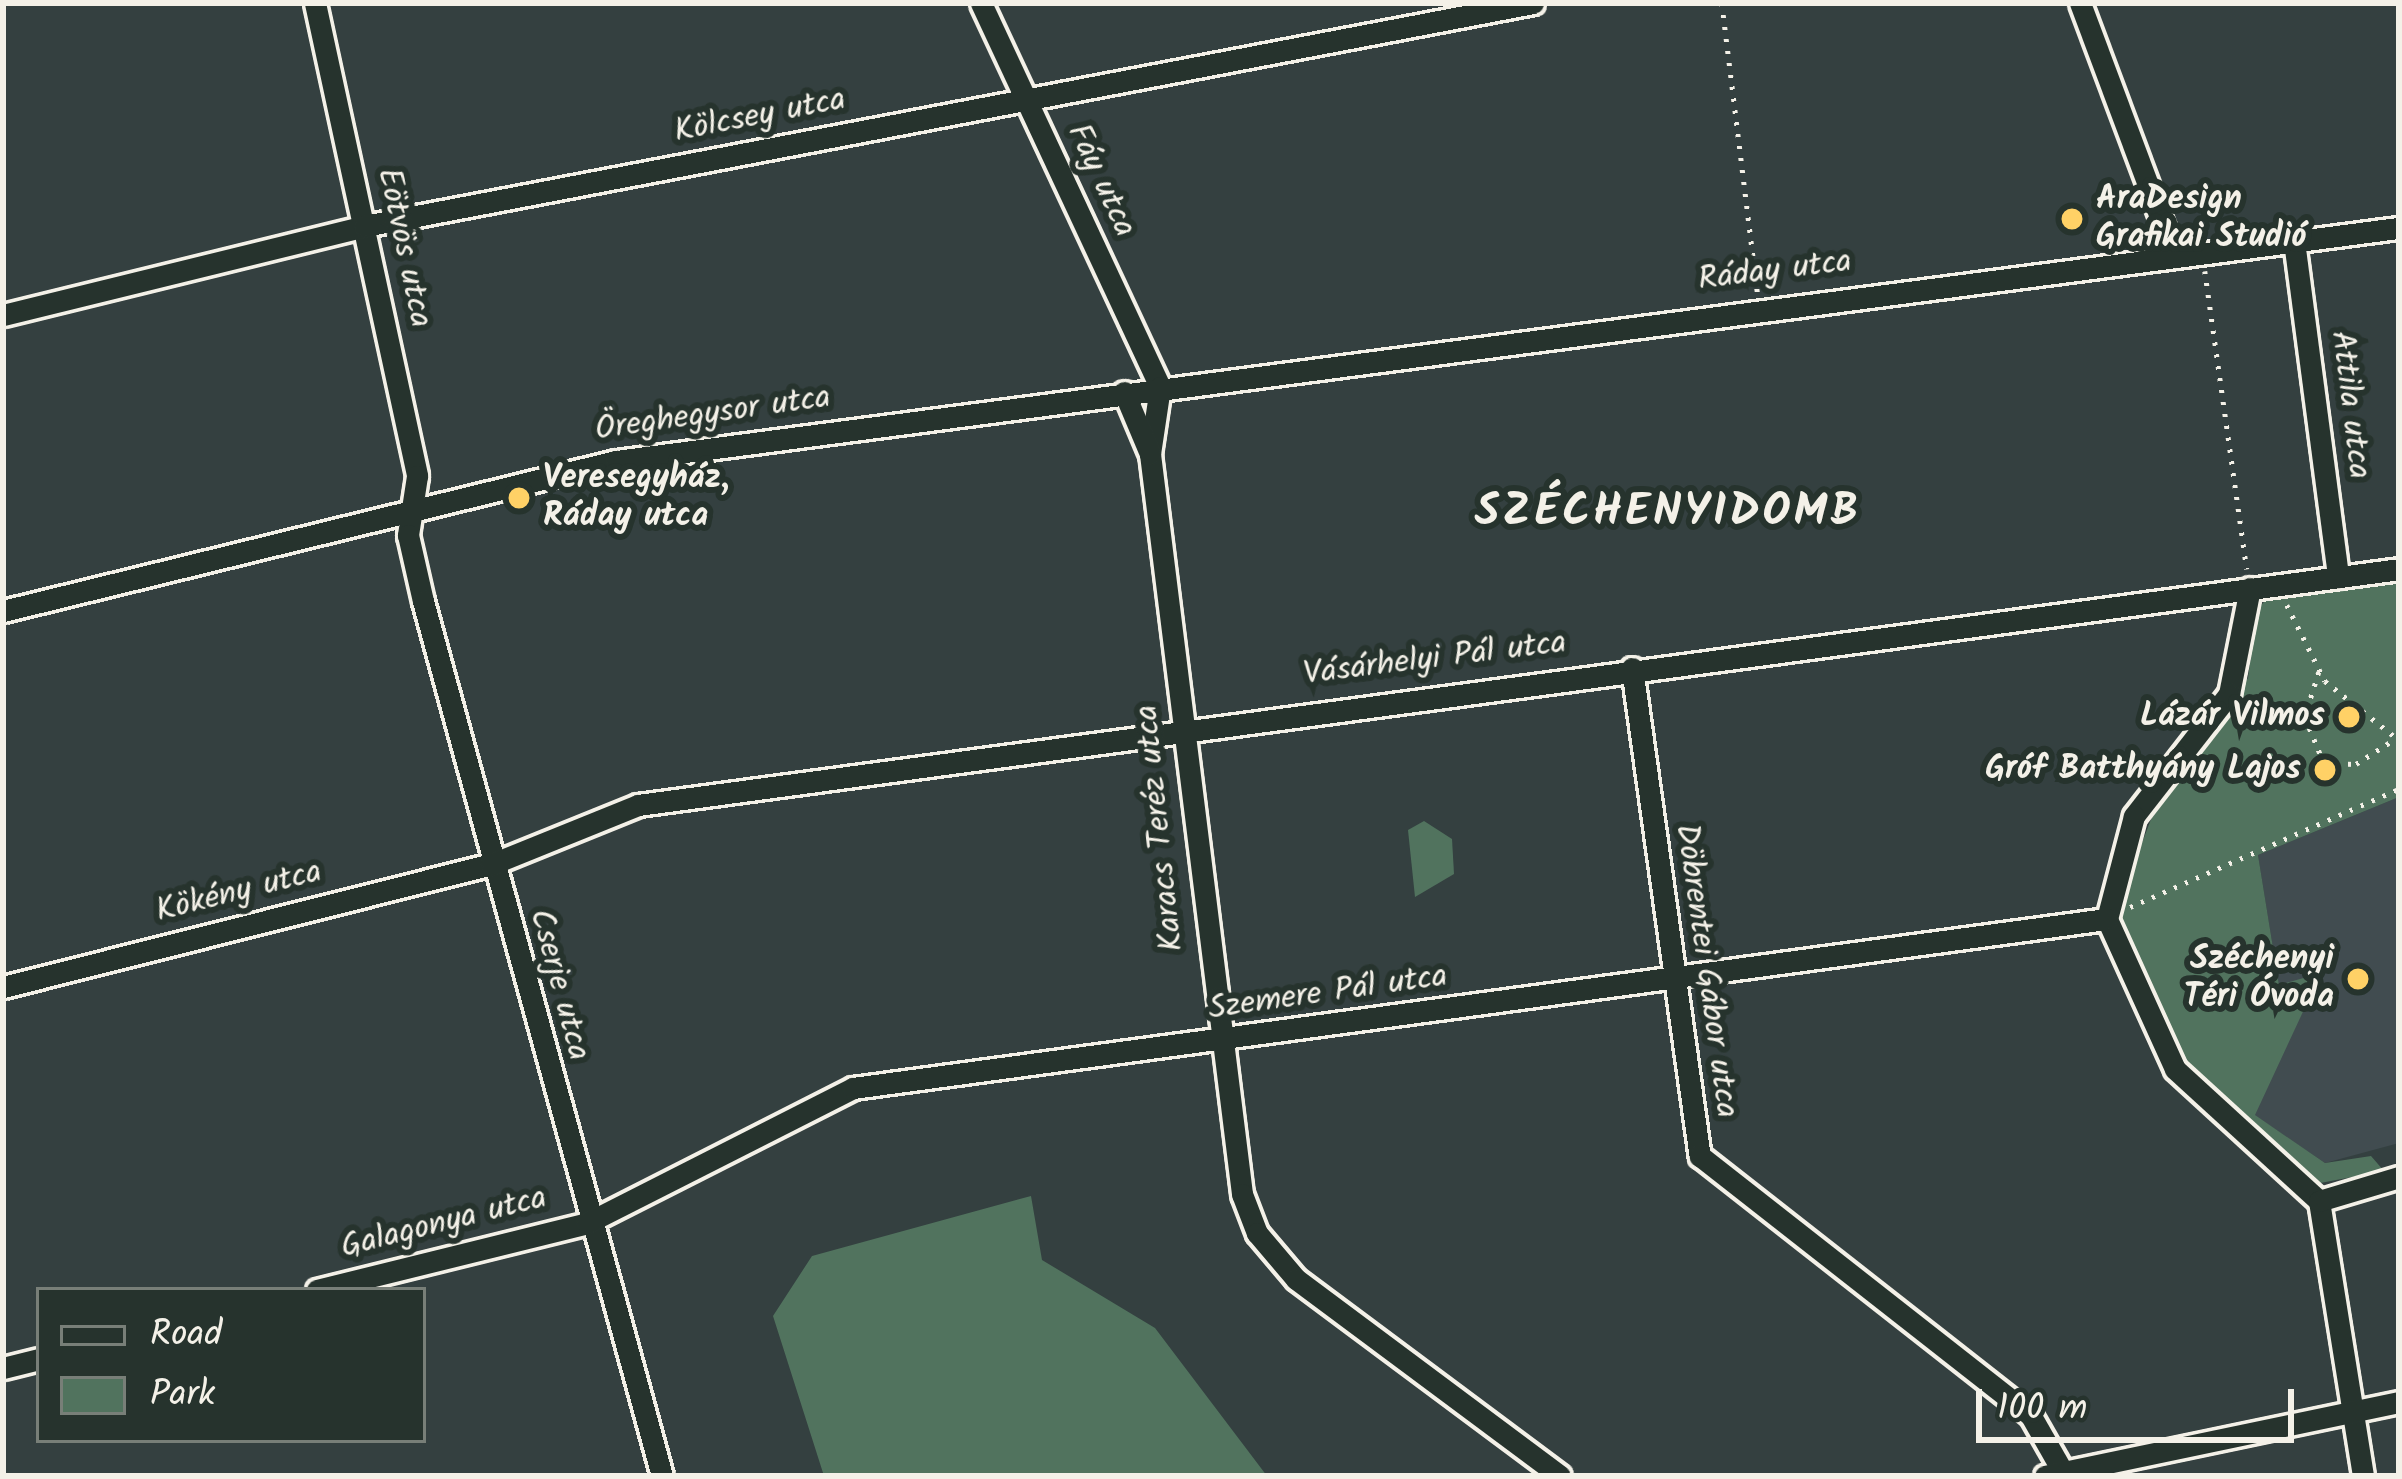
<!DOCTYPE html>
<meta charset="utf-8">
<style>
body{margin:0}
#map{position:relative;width:2402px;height:1479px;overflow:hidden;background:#344040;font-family:Kalam,sans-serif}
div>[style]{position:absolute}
.built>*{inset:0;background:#414c50}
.green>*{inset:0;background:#51735e}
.path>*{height:4.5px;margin-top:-2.25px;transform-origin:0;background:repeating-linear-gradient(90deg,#f4f1e8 0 3px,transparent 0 12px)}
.roads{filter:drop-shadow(3px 0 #f4f1e8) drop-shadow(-3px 0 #f4f1e8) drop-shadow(0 3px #f4f1e8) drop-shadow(0 -3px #f4f1e8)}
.minor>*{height:21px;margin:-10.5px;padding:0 10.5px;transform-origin:10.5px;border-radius:10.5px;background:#26332d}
.dots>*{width:33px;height:33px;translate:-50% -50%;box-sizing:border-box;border:6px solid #26332d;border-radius:50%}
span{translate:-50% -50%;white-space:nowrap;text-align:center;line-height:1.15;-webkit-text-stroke:12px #26332d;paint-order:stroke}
.street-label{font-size:33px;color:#f4f1e8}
.poi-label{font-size:33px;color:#f4f1e8;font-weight:700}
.left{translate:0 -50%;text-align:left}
.right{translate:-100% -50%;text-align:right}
.district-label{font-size:45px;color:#f4f1e8;font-weight:700;letter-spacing:3px}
.frame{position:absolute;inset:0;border:6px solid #f4f1e8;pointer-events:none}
.legend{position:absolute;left:36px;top:1287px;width:390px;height:156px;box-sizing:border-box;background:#26332d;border:3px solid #787f78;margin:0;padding:15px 21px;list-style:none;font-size:36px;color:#f4f1e8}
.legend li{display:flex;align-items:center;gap:24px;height:60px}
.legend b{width:60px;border:3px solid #787f78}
.scale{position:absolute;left:1976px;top:1389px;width:318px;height:54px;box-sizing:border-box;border:6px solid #f4f1e8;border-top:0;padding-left:15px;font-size:36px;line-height:42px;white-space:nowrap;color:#f4f1e8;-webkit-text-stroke:9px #26332d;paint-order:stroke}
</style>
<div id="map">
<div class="built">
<i style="clip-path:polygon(2399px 797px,2399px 1143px,2325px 1163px,2254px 1115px,2320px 974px,2279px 986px,2258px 855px)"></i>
</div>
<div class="green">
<i style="clip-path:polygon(2399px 577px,2399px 797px,2258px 855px,2279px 985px,2321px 973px,2255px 1115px,2325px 1163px,2371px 1156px,2384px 1171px,2315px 1184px,2218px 1099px,2160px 1030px,2117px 908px,2158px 801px,2248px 678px,2257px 610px,2269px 596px)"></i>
<i style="clip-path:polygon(1424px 821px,1452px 839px,1454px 874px,1415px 897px,1408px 830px)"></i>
<i style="clip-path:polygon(1031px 1196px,1042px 1260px,1155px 1328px,1267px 1476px,824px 1476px,773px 1316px,812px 1256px)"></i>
</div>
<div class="path">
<i style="left:1722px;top:3px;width:294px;rotate:83deg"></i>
<i style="left:2205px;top:271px;width:301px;rotate:82deg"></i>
<i style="left:2287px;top:605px;width:85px;rotate:63.4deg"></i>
<i style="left:2325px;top:681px;width:95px;rotate:38.6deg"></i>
<i style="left:2319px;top:672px;width:47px;rotate:107.3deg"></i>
<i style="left:2305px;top:717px;width:50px;rotate:67.6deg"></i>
<i style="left:2324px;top:763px;width:32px;rotate:2deg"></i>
<i style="left:2356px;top:764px;width:46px;rotate:-32.7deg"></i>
<i style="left:2130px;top:907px;width:294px;rotate:-23.7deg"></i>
</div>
<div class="roads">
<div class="minor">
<i style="left:315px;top:3px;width:484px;rotate:77.8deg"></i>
<i style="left:417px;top:476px;width:60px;rotate:98.7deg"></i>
<i style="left:408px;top:535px;width:68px;rotate:77.2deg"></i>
<i style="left:423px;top:601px;width:907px;rotate:74.72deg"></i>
<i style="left:981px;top:3px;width:424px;rotate:65deg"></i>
<i style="left:2080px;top:3px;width:271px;rotate:69.5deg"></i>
<i style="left:2294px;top:241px;width:339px;rotate:82.5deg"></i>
<i style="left:3px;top:315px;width:372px;rotate:-13.8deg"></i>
<i style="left:364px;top:226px;width:1190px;rotate:-10.8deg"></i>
<i style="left:1160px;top:387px;width:68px;rotate:98.5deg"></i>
<i style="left:1150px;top:454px;width:746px;rotate:82.91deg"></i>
<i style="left:1242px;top:1194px;width:42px;rotate:69deg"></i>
<i style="left:1257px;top:1233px;width:60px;rotate:49.7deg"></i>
<i style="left:1296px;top:1279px;width:329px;rotate:36.7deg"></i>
<i style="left:1124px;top:392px;width:67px;rotate:67.2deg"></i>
<i style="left:2250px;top:588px;width:108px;rotate:101.2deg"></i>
<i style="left:2229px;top:694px;width:155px;rotate:127.9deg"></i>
<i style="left:2134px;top:816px;width:106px;rotate:104.7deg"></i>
<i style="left:2107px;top:919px;width:165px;rotate:65.6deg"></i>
<i style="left:2175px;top:1069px;width:195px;rotate:42.5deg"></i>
<i style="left:3px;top:611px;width:631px;rotate:-13.75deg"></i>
<i style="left:616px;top:461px;width:1798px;rotate:-7.45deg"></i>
<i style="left:1632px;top:668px;width:493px;rotate:82.1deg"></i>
<i style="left:1700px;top:1156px;width:421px;rotate:38.1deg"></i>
<i style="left:2031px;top:1416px;width:64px;rotate:60.3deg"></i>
<i style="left:3px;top:987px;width:504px;rotate:-14.12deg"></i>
<i style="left:492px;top:864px;width:157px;rotate:-22deg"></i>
<i style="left:638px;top:805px;width:1777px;rotate:-7.63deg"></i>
<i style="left:2319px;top:1201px;width:278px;rotate:80.9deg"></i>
<i style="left:2319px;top:1201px;width:84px;rotate:-16.7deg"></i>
<i style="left:317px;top:1290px;width:278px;rotate:-13.9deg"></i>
<i style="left:587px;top:1223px;width:298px;rotate:-26.9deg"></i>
<i style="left:853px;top:1088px;width:1265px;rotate:-7.68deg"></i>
<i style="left:3px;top:1368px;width:37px;rotate:-14deg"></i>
<i style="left:2045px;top:1476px;width:362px;rotate:-11.8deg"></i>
</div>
</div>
<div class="dots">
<i style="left:2072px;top:219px;background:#ffd166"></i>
<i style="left:519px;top:498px;background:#ffd166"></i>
<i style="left:2349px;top:717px;background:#ffd166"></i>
<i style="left:2325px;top:770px;background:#ffd166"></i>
<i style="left:2358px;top:979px;background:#ffd166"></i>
</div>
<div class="street-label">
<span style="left:760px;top:117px;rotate:-11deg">Kölcsey utca</span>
<span style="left:1100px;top:181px;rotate:65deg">Fáy utca</span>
<span style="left:403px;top:248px;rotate:78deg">Eötvös utca</span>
<span style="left:1775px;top:272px;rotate:-7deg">Ráday utca</span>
<span style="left:2349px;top:405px;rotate:83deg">Attila utca</span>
<span style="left:713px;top:415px;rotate:-8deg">Öreghegysor utca</span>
<span style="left:1435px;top:660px;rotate:-7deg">Vásárhelyi Pál utca</span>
<span style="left:1161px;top:828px;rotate:-96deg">Karacs Teréz utca</span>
<span style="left:239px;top:893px;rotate:-14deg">Kökény utca</span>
<span style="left:1705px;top:971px;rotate:82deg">Döbrentei Gábor utca</span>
<span style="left:558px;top:985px;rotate:75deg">Cserje utca</span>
<span style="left:1328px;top:994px;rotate:-8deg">Szemere Pál utca</span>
<span style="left:444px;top:1224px;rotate:-14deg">Galagonya utca</span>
</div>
<div class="poi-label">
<span class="left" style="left:2096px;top:219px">AraDesign<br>Grafikai Studió</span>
<span class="left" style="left:543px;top:498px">Veresegyház,<br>Ráday utca</span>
<span class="right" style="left:2325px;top:717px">Lázár Vilmos</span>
<span class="right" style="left:2301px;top:770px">Gróf Batthyány Lajos</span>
<span class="right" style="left:2334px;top:979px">Széchenyi<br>Téri Óvoda</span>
</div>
<div class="district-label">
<span style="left:1668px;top:514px">SZÉCHENYIDOMB</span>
</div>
<div class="frame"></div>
<ul class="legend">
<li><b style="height:15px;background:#26332d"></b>Road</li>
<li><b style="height:33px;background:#51735e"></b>Park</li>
</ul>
<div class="scale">100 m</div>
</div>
